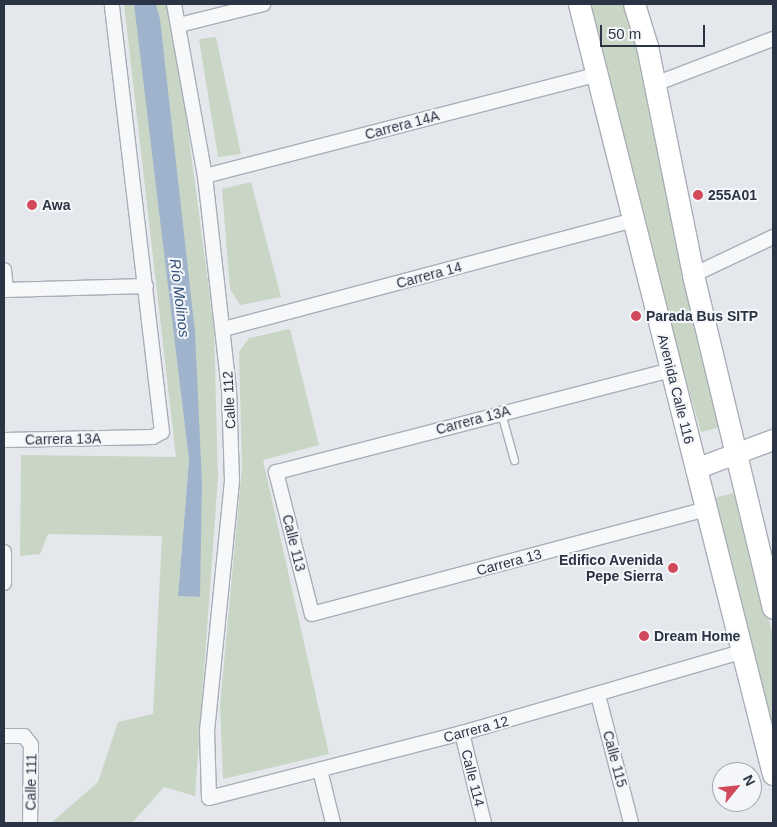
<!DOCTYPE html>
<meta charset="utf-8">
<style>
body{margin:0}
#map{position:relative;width:777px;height:827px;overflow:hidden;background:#e4e7ec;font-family:Helvetica,sans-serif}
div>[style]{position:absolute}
.green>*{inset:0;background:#c9d6c5}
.water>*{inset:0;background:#9fb4cc}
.roads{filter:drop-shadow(1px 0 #a9aeb7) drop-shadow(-1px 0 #a9aeb7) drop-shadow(0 1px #a9aeb7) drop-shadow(0 -1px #a9aeb7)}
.lane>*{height:7px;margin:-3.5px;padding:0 3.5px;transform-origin:3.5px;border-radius:3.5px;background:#f7f8fa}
.street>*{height:14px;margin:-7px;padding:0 7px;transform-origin:7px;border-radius:7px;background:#f7f8fa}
.secondary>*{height:20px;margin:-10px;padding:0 10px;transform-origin:10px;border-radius:10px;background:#fff}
.primary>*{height:21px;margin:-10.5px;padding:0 10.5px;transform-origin:10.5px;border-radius:10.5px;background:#fff}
.dots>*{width:14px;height:14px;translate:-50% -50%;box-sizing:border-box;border:2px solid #f4f6f9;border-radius:50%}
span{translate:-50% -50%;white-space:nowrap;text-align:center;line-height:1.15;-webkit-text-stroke:4px #f4f6f9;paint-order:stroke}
.street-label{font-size:14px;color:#2b3445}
.poi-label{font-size:14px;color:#2b3445;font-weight:700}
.left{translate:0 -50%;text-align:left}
.right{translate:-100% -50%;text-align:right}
.water-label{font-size:15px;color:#34527a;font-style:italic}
.frame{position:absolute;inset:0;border:5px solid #2b3445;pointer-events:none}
.north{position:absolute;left:712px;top:762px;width:50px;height:50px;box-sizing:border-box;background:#f4f6f9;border:1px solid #a4a8b1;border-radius:50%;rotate:62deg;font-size:14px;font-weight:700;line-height:20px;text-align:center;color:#2b3445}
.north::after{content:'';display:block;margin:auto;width:18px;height:22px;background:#d1495b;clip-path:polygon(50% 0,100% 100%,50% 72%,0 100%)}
.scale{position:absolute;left:600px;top:25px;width:105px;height:22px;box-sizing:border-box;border:2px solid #2b3445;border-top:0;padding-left:6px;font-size:15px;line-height:18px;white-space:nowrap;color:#2b3445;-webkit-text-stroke:4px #f4f6f9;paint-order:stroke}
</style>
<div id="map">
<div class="green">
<i style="clip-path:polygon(124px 4px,134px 4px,137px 14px,189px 460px,178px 596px,200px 597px,156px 4px,170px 4px,173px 16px,214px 328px,218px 477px,195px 796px,164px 787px,132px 823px,51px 823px,98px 782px,118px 722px,153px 714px,162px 536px,48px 534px,40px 554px,20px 556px,21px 455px,176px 457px)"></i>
<i style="clip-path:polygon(589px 4px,623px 4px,637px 43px,722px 427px,701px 432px,661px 292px)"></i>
<i style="clip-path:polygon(216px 37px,241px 154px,218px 157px,199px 39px)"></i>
<i style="clip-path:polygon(251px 182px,281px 297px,240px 305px,230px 289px,222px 189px)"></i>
<i style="clip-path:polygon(290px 329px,319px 445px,263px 460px,329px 754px,223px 779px,220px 706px,242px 467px,239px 352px,249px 338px)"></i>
<i style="clip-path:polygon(737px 492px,773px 636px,773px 742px,711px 499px)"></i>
</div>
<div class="water">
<i style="clip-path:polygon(134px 4px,156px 4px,160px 19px,195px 332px,202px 483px,200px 597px,178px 596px,189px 460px)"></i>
</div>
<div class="roads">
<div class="lane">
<i style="left:501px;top:413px;width:49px;rotate:74.5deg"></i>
</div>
<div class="street">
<i style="left:174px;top:4px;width:175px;rotate:79.8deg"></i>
<i style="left:205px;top:176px;width:215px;rotate:83.6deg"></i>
<i style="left:229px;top:390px;width:91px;rotate:88.1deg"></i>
<i style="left:232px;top:481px;width:250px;rotate:95.7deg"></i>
<i style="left:207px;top:730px;width:68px;rotate:88.3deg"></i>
<i style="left:209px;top:798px;width:261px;rotate:-14.4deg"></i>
<i style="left:462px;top:733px;width:291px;rotate:-16.2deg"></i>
<i style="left:179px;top:25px;width:87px;rotate:-14deg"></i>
<i style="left:655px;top:84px;width:126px;rotate:-20.9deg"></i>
<i style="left:205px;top:176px;width:406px;rotate:-14.5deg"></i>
<i style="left:4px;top:270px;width:20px;rotate:84deg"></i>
<i style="left:693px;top:275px;width:89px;rotate:-25.4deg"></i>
<i style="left:4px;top:290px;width:142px;rotate:-1.6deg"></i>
<i style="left:224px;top:329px;width:425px;rotate:-14.9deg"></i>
<i style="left:671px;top:370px;width:408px;rotate:165.5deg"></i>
<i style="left:276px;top:472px;width:146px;rotate:75.8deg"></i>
<i style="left:312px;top:614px;width:408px;rotate:-14.9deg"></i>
<i style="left:4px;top:440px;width:149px;rotate:-1.2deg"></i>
<i style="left:153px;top:437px;width:10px;rotate:-29deg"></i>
<i style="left:162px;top:432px;width:431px;rotate:-96.7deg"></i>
<i style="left:4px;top:552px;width:31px;rotate:90deg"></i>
<i style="left:598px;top:695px;width:132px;rotate:75.5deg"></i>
<i style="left:462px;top:733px;width:93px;rotate:76.3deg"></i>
<i style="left:4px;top:736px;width:20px"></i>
<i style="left:24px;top:736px;width:11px;rotate:52deg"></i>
<i style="left:31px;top:745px;width:78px;rotate:90.7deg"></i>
<i style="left:320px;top:770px;width:55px;rotate:76.2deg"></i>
</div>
<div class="secondary">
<i style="left:696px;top:469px;width:82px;rotate:-20.6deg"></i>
</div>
<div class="primary">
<i style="left:579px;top:4px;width:794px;rotate:75.86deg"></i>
<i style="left:634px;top:4px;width:44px;rotate:72.8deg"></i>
<i style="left:647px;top:46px;width:234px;rotate:78.6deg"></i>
<i style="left:693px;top:275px;width:342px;rotate:76.5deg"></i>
</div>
</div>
<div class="dots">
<i style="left:698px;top:195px;background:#d1495b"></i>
<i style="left:32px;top:205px;background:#d1495b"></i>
<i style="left:636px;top:316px;background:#d1495b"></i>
<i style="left:673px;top:568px;background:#d1495b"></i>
<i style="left:644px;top:636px;background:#d1495b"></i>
</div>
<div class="street-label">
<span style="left:402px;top:125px;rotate:-15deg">Carrera 14A</span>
<span style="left:429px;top:275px;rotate:-15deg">Carrera 14</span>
<span style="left:676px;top:389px;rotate:76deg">Avenida Calle 116</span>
<span style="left:229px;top:400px;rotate:-93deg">Calle 112</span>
<span style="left:473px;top:420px;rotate:-15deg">Carrera 13A</span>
<span style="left:63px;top:439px;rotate:-1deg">Carrera 13A</span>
<span style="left:294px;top:543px;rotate:76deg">Calle 113</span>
<span style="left:509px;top:562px;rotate:-15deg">Carrera 13</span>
<span style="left:476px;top:729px;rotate:-15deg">Carrera 12</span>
<span style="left:615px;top:759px;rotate:75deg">Calle 115</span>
<span style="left:473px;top:778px;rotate:76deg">Calle 114</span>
<span style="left:31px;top:782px;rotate:-89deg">Calle 111</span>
</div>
<div class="poi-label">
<span class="left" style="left:708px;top:195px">255A01</span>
<span class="left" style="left:42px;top:205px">Awa</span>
<span class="left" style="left:646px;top:316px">Parada Bus SITP</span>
<span class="right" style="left:663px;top:568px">Edifico Avenida<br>Pepe Sierra</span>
<span class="left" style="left:654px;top:636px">Dream Home</span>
</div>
<div class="water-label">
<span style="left:180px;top:298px;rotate:83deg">Río Molinos</span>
</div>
<div class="frame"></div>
<div class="north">N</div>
<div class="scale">50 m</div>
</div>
